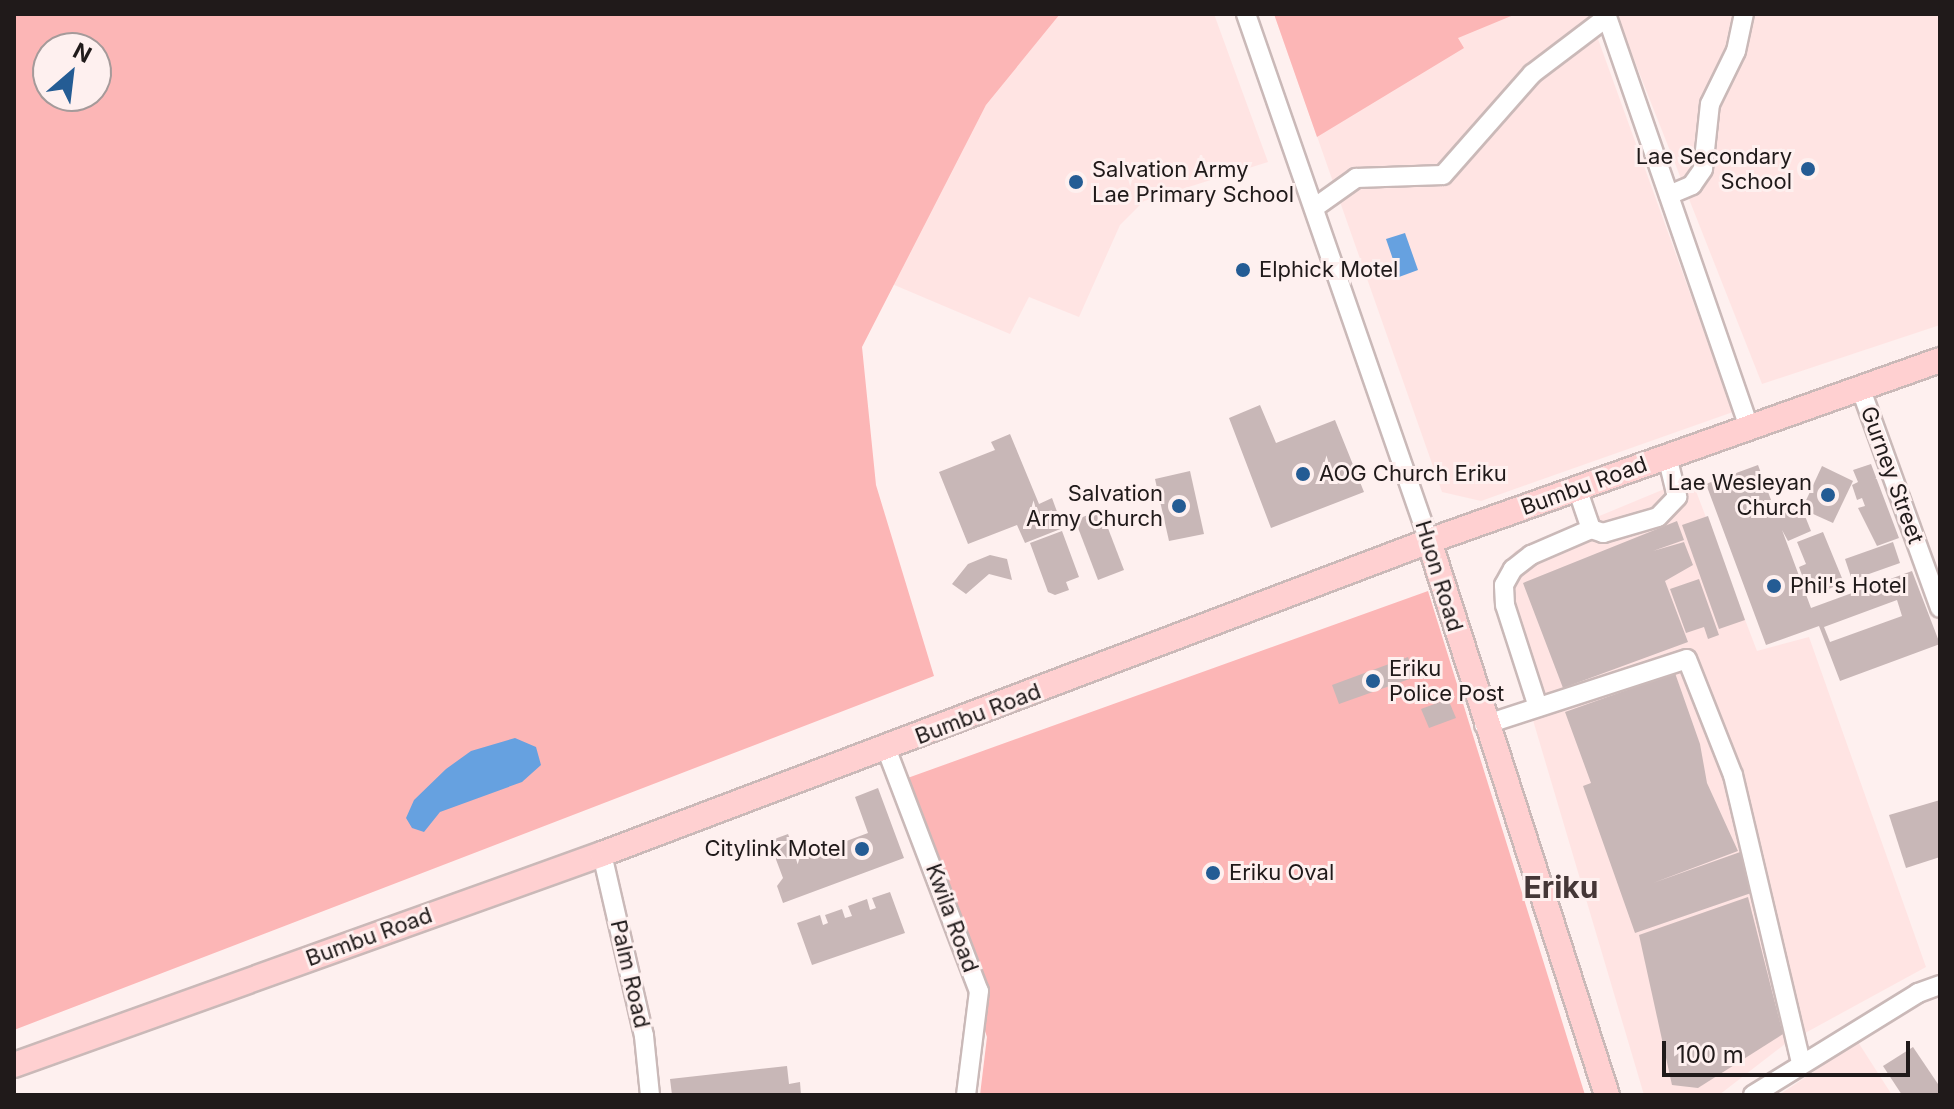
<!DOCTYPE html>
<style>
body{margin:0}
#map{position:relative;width:1954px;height:1109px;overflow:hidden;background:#fef0ef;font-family:Inter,sans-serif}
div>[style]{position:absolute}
.built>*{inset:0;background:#ffe4e3}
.green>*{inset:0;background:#fcb6b6}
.water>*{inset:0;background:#66a1e0}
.building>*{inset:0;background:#c8b7b7}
.roads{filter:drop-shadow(2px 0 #cab9b8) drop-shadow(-2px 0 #cab9b8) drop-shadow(0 2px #cab9b8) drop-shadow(0 -2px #cab9b8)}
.minor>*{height:18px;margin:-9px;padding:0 9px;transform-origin:9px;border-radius:9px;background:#fff}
.major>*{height:24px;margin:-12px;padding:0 12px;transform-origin:12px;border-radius:12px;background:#ffd0d1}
.dots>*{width:22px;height:22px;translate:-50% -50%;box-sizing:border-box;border:4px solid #fef0ef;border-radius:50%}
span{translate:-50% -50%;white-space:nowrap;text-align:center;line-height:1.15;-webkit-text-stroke:6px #fef0ef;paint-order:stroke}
.poi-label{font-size:22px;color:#201a1a}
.right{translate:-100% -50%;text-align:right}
.left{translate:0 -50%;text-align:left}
.street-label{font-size:22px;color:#201a1a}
.district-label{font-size:30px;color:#453737;font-weight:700}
.frame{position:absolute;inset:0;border:16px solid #201a1a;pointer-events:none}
.north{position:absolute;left:32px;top:32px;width:80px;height:80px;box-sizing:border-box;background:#fef0ef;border:2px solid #a59a9a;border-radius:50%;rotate:28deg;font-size:22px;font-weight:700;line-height:32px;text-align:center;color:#201a1a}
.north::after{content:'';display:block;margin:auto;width:28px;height:36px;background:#245c94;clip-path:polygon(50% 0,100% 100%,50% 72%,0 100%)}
.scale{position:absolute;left:1662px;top:1041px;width:248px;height:36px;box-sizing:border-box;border:4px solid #201a1a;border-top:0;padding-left:10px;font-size:24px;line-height:28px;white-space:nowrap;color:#201a1a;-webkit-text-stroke:6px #fef0ef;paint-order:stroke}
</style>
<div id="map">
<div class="built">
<i style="clip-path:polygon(1060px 14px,1214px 14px,1268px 162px,1144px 201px,1120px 225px,1079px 317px,1029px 297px,1010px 334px,892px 284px,986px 105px)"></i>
<i style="clip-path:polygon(1274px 14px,1589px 14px,1733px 412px,1481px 501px,1442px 492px)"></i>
<i style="clip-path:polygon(1616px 14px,1940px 14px,1940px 325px,1762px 384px)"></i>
<i style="clip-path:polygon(1691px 478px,1757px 651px,1809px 637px,1926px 967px,1785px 1044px,1719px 1095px,1644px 1095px,1493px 585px,1515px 551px)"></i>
<i style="clip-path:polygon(1858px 1042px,1892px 1095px,1779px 1095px)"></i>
</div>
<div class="green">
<i style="clip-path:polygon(evenodd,14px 14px,1060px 14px,986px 105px,862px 347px,876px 485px,934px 676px,14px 1030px,14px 14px,48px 48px,96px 48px,96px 96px,48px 96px,48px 48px)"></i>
<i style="clip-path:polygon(1274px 14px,1516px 14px,1458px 38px,1464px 48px,1317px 137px)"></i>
<i style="clip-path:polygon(1428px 591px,1585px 1095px,980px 1095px,987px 1037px,902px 780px)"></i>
</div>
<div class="water">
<i style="clip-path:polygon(1405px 233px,1418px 270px,1399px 277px,1386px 239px)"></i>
<i style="clip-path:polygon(515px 738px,536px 747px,541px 765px,522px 782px,440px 812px,424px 832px,412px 828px,406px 818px,414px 800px,446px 769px,471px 751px)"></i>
</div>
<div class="building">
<i style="clip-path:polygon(1260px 405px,1276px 443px,1335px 420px,1364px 492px,1271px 528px,1229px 418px)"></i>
<i style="clip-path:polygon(1010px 434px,1039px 504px,1052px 498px,1063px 528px,1025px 543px,1017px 525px,968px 544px,939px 472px,995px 450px,991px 442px)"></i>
<i style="clip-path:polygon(1871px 464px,1899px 538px,1877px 546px,1858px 508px,1865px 506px,1862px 498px,1857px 500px,1852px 485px,1858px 482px,1853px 470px)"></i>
<i style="clip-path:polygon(evenodd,1758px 465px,1777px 516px,1801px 506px,1811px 531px,1788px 541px,1782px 530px,1811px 608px,1912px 571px,1940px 644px,1840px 681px,1819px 626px,1766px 645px,1706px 484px,1758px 465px,1897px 600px,1902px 616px,1830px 642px,1824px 627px,1897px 600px)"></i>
<i style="clip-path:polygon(1822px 466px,1853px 481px,1833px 523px,1802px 509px)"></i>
<i style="clip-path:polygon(1190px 471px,1204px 534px,1169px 541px,1155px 479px)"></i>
<i style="clip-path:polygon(1101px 510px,1124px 570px,1098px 580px,1075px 520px)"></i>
<i style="clip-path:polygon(1708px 516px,1745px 620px,1719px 629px,1682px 525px)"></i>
<i style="clip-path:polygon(1677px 521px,1684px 540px,1653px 551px,1684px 542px,1693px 565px,1665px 581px,1688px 642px,1563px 688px,1523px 583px)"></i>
<i style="clip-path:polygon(1062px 531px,1079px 577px,1066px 582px,1069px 590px,1055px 595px,1048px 592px,1030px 543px)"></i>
<i style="clip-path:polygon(1823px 532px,1844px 583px,1818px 593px,1810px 575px,1803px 578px,1799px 567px,1806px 564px,1797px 542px)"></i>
<i style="clip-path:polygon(1893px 542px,1900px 563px,1852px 580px,1845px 559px)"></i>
<i style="clip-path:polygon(990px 555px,1007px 559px,1012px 580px,989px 574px,966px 594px,952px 584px,968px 564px)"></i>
<i style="clip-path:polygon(1699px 579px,1719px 635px,1708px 639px,1704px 627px,1686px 633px,1670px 589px)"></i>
<i style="clip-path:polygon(1408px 657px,1415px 677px,1339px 704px,1332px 685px)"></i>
<i style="clip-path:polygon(1675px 673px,1700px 744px,1707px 783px,1738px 851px,1653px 883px,1743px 851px,1757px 891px,1635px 933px,1583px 786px,1591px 783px,1565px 712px)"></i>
<i style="clip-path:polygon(1448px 699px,1456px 718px,1429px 728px,1421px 709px)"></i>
<i style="clip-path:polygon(878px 788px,904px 858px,783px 903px,777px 886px,783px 878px,769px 841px,788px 834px,798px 859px,868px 833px,855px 797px)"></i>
<i style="clip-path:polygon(1940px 800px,1940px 857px,1906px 868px,1889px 815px)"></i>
<i style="clip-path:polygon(890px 892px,905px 933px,812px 965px,797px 923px,820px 915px,823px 925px,828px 923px,825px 915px,842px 909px,845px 918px,852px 916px,848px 906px,867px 899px,870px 910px,876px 908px,872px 898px)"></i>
<i style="clip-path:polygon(1748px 897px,1783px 1034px,1698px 1088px,1672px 1085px,1639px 935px)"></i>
<i style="clip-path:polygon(1913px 1047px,1940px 1087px,1940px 1095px,1902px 1095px,1883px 1066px)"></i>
<i style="clip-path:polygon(787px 1066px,789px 1084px,800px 1082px,801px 1095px,672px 1095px,670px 1079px)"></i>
</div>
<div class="roads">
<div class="minor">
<i style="left:1246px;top:14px;width:558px;rotate:70.85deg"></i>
<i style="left:1606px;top:14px;width:437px;rotate:70.9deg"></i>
<i style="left:1669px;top:195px;width:25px;rotate:-23deg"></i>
<i style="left:1692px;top:185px;width:19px;rotate:-55deg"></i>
<i style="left:1703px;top:169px;width:65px;rotate:-83.9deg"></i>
<i style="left:1710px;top:104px;width:59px;rotate:-63.9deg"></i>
<i style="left:1736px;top:51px;width:38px;rotate:-78deg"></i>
<i style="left:1314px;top:208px;width:52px;rotate:-35.5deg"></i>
<i style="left:1356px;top:178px;width:87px;rotate:-2deg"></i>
<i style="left:1443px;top:175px;width:135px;rotate:-48.6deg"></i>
<i style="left:1532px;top:74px;width:94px;rotate:-37.2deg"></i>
<i style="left:1860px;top:387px;width:235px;rotate:70.1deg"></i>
<i style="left:1591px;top:529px;width:13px;rotate:18deg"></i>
<i style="left:1603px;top:533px;width:57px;rotate:-16.2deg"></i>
<i style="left:1658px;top:517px;width:28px;rotate:-46deg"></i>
<i style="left:1677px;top:497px;width:42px;rotate:-103.7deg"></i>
<i style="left:1538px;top:707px;width:107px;rotate:-107.9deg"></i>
<i style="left:1505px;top:605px;width:20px;rotate:-93deg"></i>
<i style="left:1504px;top:585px;width:18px;rotate:-61deg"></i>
<i style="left:1513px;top:569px;width:23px;rotate:-38deg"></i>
<i style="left:1531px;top:555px;width:65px;rotate:-23.4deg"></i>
<i style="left:1591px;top:529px;width:43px;rotate:-108.9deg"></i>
<i style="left:1484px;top:725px;width:213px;rotate:-18deg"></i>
<i style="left:1687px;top:659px;width:125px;rotate:68.4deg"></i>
<i style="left:1733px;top:775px;width:296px;rotate:76.7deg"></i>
<i style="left:886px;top:748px;width:260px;rotate:69.1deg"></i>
<i style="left:979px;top:991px;width:105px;rotate:97.1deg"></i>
<i style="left:602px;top:854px;width:187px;rotate:77deg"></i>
<i style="left:644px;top:1036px;width:59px;rotate:84.2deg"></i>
<i style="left:1753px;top:1095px;width:194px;rotate:-31.7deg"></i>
<i style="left:1918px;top:993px;width:23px;rotate:-20deg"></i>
</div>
<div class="major">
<i style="left:1429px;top:541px;width:582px;rotate:72.19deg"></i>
<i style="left:14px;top:1065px;width:625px;rotate:-19.74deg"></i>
<i style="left:602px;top:854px;width:884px;rotate:-20.73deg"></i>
<i style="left:1429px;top:541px;width:542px;rotate:-19.5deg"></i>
</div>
</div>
<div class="dots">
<i style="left:1808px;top:169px;background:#245c94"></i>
<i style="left:1076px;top:182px;background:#245c94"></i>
<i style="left:1243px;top:270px;background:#245c94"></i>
<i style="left:1303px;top:474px;background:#245c94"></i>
<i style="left:1828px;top:495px;background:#245c94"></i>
<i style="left:1179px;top:506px;background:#245c94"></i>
<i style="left:1774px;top:586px;background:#245c94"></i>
<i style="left:1373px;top:681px;background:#245c94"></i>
<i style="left:862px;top:849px;background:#245c94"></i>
<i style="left:1213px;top:873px;background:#245c94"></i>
</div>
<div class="poi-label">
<span class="right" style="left:1792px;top:169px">Lae Secondary<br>School</span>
<span class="left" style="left:1092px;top:182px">Salvation Army<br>Lae Primary School</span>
<span class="left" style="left:1259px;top:270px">Elphick Motel</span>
<span class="left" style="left:1319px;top:474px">AOG Church Eriku</span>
<span class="right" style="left:1812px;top:495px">Lae Wesleyan<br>Church</span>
<span class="right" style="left:1163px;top:506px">Salvation<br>Army Church</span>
<span class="left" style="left:1790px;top:586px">Phil's Hotel</span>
<span class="left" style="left:1389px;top:681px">Eriku<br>Police Post</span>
<span class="right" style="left:846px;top:849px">Citylink Motel</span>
<span class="left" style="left:1229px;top:873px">Eriku Oval</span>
</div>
<div class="street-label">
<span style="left:1892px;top:475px;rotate:70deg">Gurney Street</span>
<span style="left:1584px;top:486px;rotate:-20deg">Bumbu Road</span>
<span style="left:1439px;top:576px;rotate:73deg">Huon Road</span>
<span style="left:978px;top:714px;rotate:-21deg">Bumbu Road</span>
<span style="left:952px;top:918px;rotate:70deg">Kwila Road</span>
<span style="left:369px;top:937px;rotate:-20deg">Bumbu Road</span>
<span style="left:630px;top:974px;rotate:77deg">Palm Road</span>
</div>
<div class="district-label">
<span style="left:1561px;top:887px">Eriku</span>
</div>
<div class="frame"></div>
<div class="north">N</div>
<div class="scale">100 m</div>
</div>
